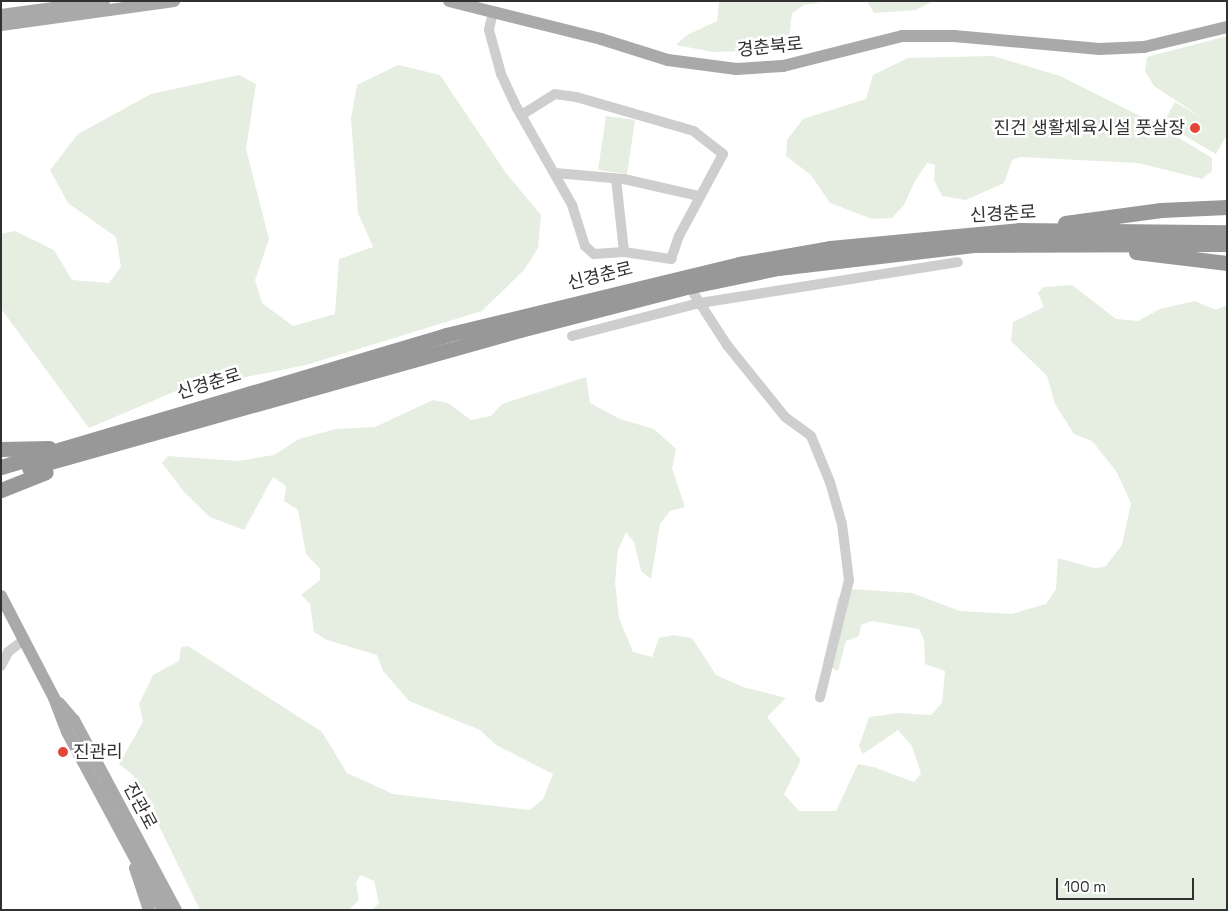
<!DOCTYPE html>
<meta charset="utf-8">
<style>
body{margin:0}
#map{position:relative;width:1228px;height:911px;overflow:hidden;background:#fff;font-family:"Space Grotesk","Noto Sans KR",sans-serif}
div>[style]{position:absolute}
.green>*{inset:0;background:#e5eee0}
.minor>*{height:10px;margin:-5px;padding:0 5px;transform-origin:5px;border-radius:5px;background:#cecece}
.major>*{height:12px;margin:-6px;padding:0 6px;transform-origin:6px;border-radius:6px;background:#a9a9a9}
.highway>*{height:15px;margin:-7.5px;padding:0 7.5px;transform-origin:7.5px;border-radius:7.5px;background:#989898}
.dots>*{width:14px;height:14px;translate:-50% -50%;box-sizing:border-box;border:2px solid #fff;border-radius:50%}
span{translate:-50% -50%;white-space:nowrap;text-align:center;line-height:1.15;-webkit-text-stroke:5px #fff;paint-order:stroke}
.street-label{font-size:18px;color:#313131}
.poi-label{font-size:18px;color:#313131}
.right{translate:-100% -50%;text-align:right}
.left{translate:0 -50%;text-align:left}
.frame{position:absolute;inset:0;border:2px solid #313131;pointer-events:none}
.scale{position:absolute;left:1056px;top:878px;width:138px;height:22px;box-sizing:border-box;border:2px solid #313131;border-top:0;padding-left:6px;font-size:15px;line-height:18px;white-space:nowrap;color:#313131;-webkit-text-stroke:4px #fff;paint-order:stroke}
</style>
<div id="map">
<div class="green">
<i style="clip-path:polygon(719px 1px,827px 1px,804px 5px,792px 13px,789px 39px,770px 50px,713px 52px,676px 45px,687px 35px,717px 21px)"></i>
<i style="clip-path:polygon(867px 1px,933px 1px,916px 10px,874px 13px)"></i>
<i style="clip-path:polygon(1227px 36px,1227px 135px,1216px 154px,1163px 123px,1175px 102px,1204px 119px,1154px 86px,1145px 71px,1147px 57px)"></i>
<i style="clip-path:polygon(993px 56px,1060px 76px,1158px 125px,1212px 158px,1212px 171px,1202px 179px,1138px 163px,1020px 157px,1012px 160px,1004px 183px,966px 200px,942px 196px,934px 180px,935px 165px,927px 163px,915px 181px,904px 205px,892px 218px,872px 219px,830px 203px,811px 175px,786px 156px,787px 140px,803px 119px,866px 99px,873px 75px,908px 58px)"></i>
<i style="clip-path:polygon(398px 65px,440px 75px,506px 173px,541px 215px,538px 248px,524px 270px,482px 311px,306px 365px,176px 391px,89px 428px,2px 310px,1px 302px,1px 234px,15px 231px,54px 250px,72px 280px,109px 283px,121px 267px,116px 237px,68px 203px,50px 170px,78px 134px,151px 94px,239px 75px,256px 84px,246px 149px,269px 239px,255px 280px,262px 303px,293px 326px,335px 314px,339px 259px,373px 247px,358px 213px,351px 118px,357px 85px)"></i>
<i style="clip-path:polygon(606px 116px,635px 120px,627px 174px,598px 170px)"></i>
<i style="clip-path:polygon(1072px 285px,1116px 319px,1138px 321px,1160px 309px,1195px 301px,1216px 310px,1227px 305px,1227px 910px,372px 910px,379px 903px,374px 881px,360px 875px,356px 883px,359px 900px,349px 910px,200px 910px,159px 826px,153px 804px,133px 775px,119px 764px,143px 722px,139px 704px,153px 675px,179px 661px,181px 647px,188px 646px,322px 732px,347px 773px,393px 794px,530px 810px,543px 799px,553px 774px,496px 745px,480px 730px,409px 701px,383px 671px,377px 655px,327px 640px,314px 632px,310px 604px,301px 595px,320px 580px,320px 569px,306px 554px,298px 510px,284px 501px,286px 486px,273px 477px,244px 530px,210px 517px,185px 493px,162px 463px,168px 456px,238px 461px,274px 455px,299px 439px,336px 429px,375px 427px,433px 400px,448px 403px,471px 420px,491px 416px,502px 404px,586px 377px,590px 403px,620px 419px,654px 429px,676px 449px,672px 468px,685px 507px,670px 511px,660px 524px,651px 579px,641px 571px,634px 542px,626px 532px,618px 550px,615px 583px,619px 618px,633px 652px,652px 657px,659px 638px,674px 635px,692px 638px,716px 675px,743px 687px,786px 698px,767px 717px,801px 760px,784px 794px,799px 811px,836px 811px,858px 764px,874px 767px,914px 782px,921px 774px,912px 746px,898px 730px,863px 754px,859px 746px,869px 717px,898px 713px,931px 715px,942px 703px,945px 671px,925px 664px,924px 640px,919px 629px,872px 621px,861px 625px,859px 636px,846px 641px,838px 671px,823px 663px,838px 598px,851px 589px,912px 593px,960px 611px,1012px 614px,1046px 604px,1056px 589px,1058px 558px,1094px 568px,1105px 567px,1122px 545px,1131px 503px,1116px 471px,1092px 441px,1074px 434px,1055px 404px,1047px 376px,1011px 341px,1013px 322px,1044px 307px,1038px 293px,1043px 287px)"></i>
</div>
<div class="minor">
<i style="left:493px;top:12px;width:18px;rotate:103deg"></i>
<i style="left:489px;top:30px;width:46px;rotate:74.7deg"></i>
<i style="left:501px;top:74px;width:38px;rotate:65deg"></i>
<i style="left:517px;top:108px;width:112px;rotate:60.4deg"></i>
<i style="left:572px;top:205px;width:43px;rotate:72.4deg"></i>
<i style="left:585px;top:246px;width:12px;rotate:42deg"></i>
<i style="left:594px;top:254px;width:30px;rotate:-4deg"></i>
<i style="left:624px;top:252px;width:48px;rotate:8.5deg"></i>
<i style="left:671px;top:259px;width:24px;rotate:-71deg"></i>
<i style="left:679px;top:236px;width:93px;rotate:-61.8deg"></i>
<i style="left:723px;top:154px;width:37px;rotate:-142deg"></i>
<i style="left:694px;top:131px;width:123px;rotate:-163.9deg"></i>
<i style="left:576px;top:97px;width:21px;rotate:-172deg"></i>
<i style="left:555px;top:94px;width:40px;rotate:148deg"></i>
<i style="left:555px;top:173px;width:69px;rotate:5deg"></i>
<i style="left:624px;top:179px;width:77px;rotate:12.8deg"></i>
<i style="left:616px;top:179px;width:73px;rotate:83.7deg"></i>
<i style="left:694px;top:294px;width:61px;rotate:57.1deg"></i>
<i style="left:727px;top:345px;width:92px;rotate:51.1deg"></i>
<i style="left:785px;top:417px;width:32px;rotate:36deg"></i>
<i style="left:811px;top:436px;width:50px;rotate:67.6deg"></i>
<i style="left:830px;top:482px;width:44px;rotate:74.1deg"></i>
<i style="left:842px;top:524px;width:56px;rotate:82.9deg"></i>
<i style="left:849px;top:580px;width:121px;rotate:103.9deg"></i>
<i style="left:572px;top:336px;width:132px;rotate:-14.5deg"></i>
<i style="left:700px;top:303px;width:261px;rotate:-9deg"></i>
<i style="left:1px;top:666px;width:16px;rotate:-63deg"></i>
<i style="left:8px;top:652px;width:21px;rotate:-37deg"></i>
</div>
<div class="major">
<i style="left:449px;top:1px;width:157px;rotate:14deg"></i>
<i style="left:601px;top:39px;width:70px;rotate:17.4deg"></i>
<i style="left:668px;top:60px;width:69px;rotate:7.5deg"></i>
<i style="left:736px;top:69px;width:47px;rotate:-3.7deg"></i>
<i style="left:783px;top:66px;width:123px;rotate:-14.1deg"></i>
<i style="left:902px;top:36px;width:52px"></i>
<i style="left:954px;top:36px;width:146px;rotate:5.1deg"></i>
<i style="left:1099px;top:49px;width:45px;rotate:-2.5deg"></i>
<i style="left:1144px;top:47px;width:85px;rotate:-13.5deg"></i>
<i style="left:1px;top:15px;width:104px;rotate:-7.7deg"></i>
<i style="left:1px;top:25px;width:175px;rotate:-7.9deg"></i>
<i style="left:1px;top:596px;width:115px;rotate:62.5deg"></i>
<i style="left:54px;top:698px;width:36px;rotate:69deg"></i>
<i style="left:67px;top:732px;width:202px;rotate:61.7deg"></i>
<i style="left:59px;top:703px;width:23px;rotate:49deg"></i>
<i style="left:74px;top:720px;width:216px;rotate:61.8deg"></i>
<i style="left:135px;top:868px;width:44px;rotate:71.6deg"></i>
</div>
<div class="highway">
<i style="left:1065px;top:223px;width:97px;rotate:-7.7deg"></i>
<i style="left:1161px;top:210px;width:66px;rotate:-2.6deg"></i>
<i style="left:1136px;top:252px;width:92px;rotate:6.9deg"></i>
<i style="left:1px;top:449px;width:48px;rotate:-1.2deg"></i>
<i style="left:1px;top:467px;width:464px;rotate:-16.5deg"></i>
<i style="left:446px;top:335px;width:301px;rotate:-13.6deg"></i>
<i style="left:739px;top:264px;width:92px;rotate:-10deg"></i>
<i style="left:830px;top:248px;width:190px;rotate:-5.4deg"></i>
<i style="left:1019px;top:230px;width:208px;rotate:0.6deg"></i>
<i style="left:29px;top:468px;width:510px;rotate:-15.7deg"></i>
<i style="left:520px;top:330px;width:167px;rotate:-14.5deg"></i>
<i style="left:682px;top:288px;width:98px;rotate:-11.8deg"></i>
<i style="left:778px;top:268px;width:197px;rotate:-6.7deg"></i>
<i style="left:974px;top:245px;width:253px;rotate:-0.2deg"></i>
<i style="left:1px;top:490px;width:48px;rotate:-21.8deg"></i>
</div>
<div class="dots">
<i style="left:1195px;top:128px;background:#e34639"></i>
<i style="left:63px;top:752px;background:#e34639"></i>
</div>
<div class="street-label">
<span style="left:770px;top:47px;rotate:-6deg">경춘북로</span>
<span style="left:1003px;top:214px;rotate:-3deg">신경춘로</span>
<span style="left:600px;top:276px;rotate:-14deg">신경춘로</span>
<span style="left:209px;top:384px;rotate:-17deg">신경춘로</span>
<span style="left:140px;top:806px;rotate:62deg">진관로</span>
</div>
<div class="poi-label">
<span class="right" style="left:1185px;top:128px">진건 생활체육시설 풋살장</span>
<span class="left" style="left:73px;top:752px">진관리</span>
</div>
<div class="frame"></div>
<div class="scale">100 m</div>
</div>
